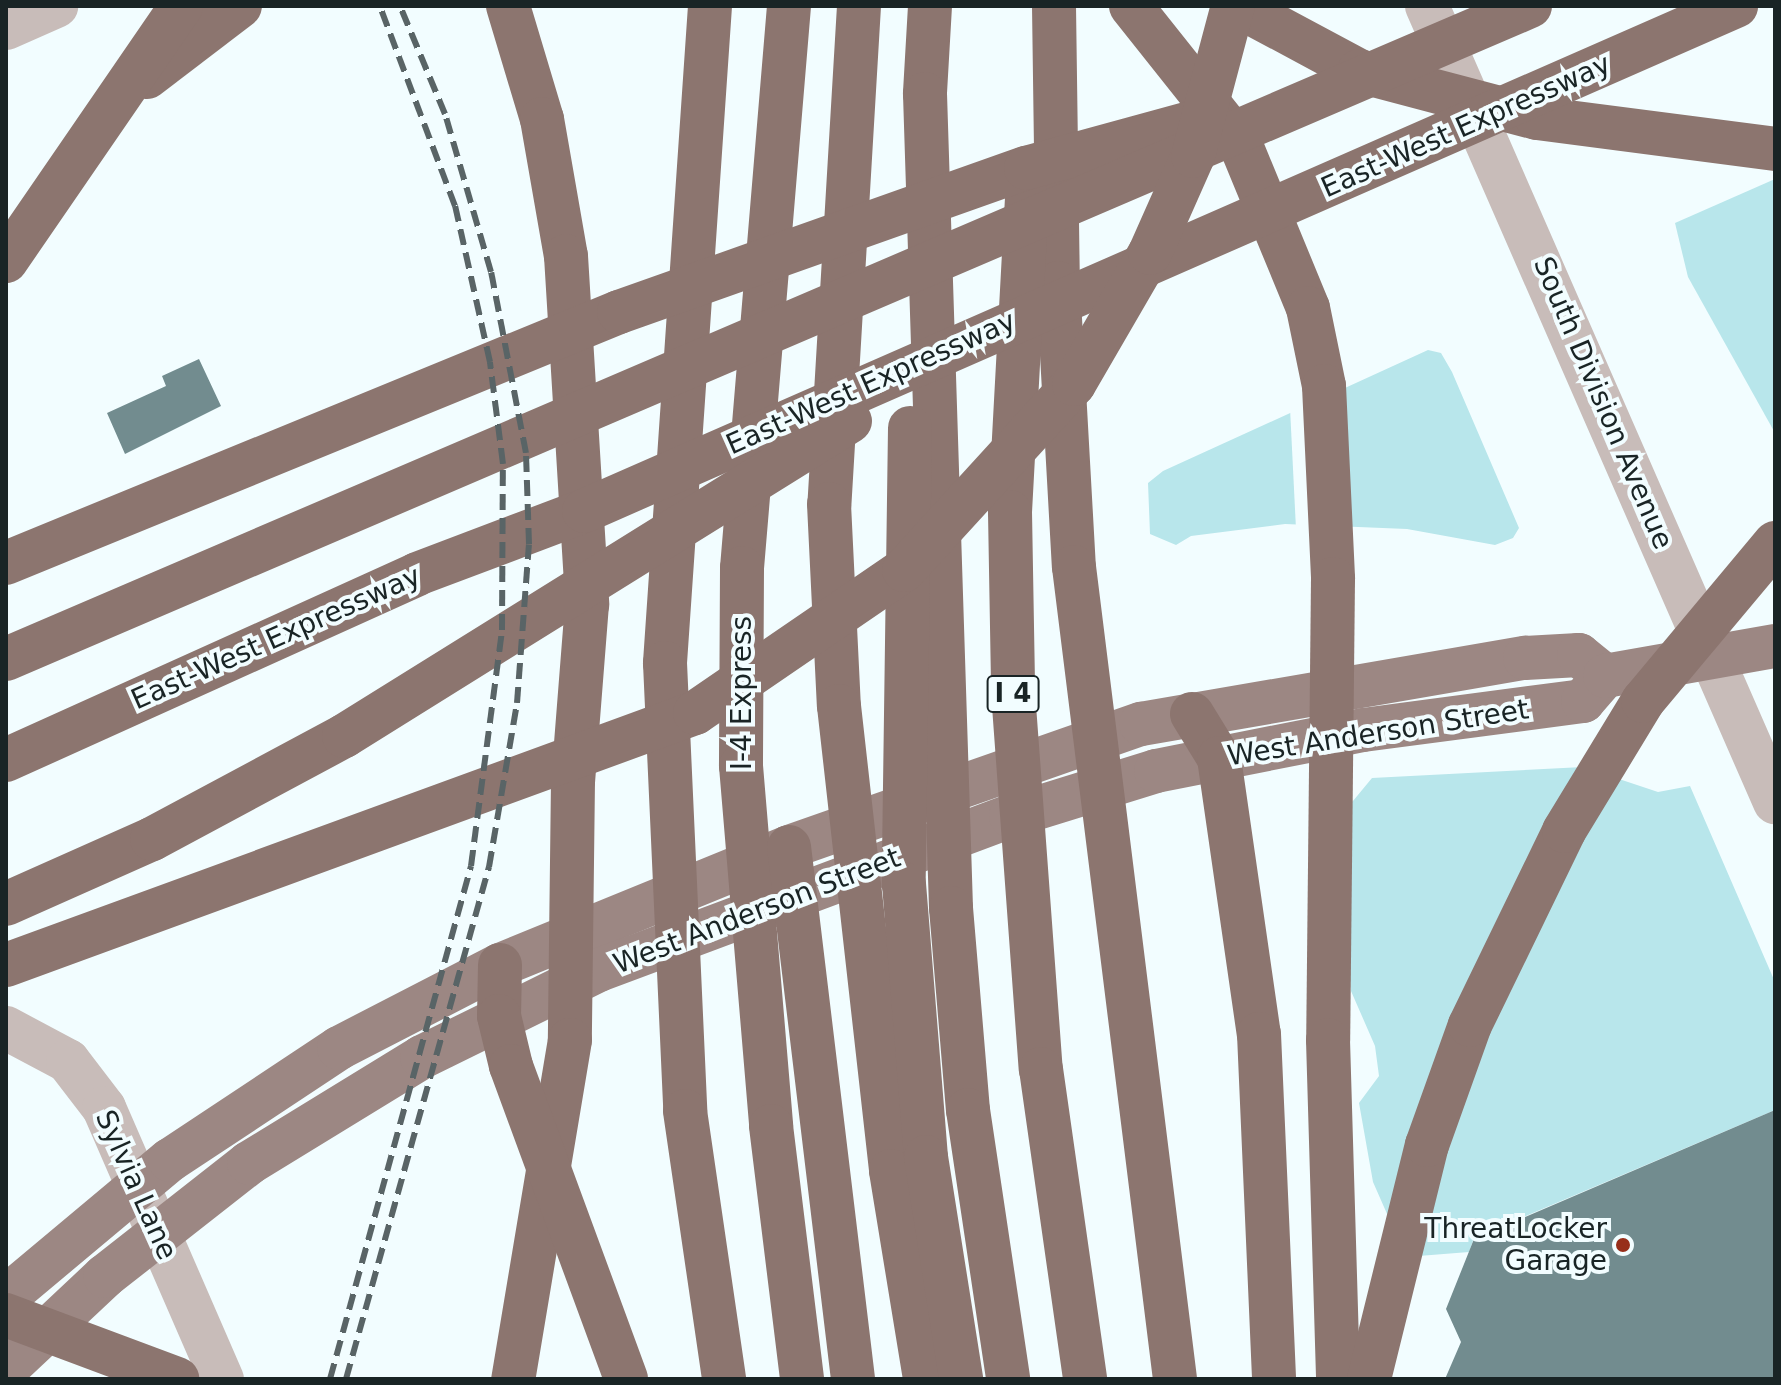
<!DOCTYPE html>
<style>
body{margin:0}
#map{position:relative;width:1781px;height:1385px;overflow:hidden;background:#f2fdff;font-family:"DejaVu Sans",sans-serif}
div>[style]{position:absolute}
.water>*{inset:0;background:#b8e6eb}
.pier>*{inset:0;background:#f2fdff}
.building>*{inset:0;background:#728c8f}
.minor>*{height:44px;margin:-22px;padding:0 22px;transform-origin:22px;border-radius:22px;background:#c8bcb9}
.major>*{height:44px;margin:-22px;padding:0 22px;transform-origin:22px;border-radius:22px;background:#9c8783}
.highway>*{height:44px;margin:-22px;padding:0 22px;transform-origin:22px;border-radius:22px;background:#8c756f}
.rail>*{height:6px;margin-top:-3px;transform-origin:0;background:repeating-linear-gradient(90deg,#596466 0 16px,transparent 0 24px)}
.dots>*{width:22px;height:22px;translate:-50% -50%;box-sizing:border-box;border:4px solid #f2fdff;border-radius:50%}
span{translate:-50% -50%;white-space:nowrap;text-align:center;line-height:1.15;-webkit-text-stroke:8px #f2fdff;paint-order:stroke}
.shield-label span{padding:2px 6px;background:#f2fdff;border:2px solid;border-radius:6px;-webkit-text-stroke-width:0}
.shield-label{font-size:26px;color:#192425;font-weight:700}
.street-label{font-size:28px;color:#192425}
.poi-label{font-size:28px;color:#192425}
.right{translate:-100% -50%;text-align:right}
.frame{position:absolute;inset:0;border:8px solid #192425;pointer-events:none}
</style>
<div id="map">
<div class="water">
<i style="clip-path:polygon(1775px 179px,1775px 433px,1688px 277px,1675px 223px)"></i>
<i style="clip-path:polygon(1428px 350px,1441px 353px,1452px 372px,1519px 528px,1513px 538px,1495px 545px,1407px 529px,1285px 524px,1191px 536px,1176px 545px,1150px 534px,1148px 483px,1163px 471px)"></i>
<i style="clip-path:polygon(1583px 767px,1658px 792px,1690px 786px,1775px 982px,1775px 1110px,1474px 1238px,1469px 1252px,1406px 1257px,1373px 1182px,1359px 1103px,1379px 1076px,1375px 1046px,1351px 991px,1341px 856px,1348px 807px,1372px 778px)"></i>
</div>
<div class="pier">
<i style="clip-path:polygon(1337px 387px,1341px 530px,1296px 529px,1290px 408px)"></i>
</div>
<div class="building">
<i style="clip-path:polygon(199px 359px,221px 406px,125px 454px,107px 413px,166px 386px,162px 376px)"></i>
<i style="clip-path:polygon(1775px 1110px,1775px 1379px,1445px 1379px,1461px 1342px,1446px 1309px,1474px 1239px)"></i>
</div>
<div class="minor">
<i style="left:1427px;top:6px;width:869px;rotate:66.39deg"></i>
<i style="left:6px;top:28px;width:55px;rotate:-23.7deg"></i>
<i style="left:6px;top:1028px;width:70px;rotate:28deg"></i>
<i style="left:68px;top:1061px;width:59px;rotate:52.5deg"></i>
<i style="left:104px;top:1108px;width:296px;rotate:66.5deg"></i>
</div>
<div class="major">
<i style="left:6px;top:1297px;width:214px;rotate:-39.9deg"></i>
<i style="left:170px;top:1160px;width:203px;rotate:-33.5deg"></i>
<i style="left:339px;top:1048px;width:181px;rotate:-27.3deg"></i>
<i style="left:500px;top:965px;width:312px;rotate:-22.2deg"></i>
<i style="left:789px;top:847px;width:373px;rotate:-19.3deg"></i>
<i style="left:1141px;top:724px;width:390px;rotate:-9.8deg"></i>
<i style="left:1525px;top:658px;width:54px;rotate:-3.2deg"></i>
<i style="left:1579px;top:655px;width:33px;rotate:39deg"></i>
<i style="left:6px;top:1369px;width:136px;rotate:-43.2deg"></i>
<i style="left:105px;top:1276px;width:183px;rotate:-38.1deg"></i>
<i style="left:249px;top:1163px;width:203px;rotate:-31.5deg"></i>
<i style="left:422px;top:1057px;width:197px;rotate:-26.2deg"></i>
<i style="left:599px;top:970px;width:440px;rotate:-20.5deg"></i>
<i style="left:1011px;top:816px;width:152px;rotate:-17.2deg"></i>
<i style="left:1156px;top:771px;width:211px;rotate:-11.2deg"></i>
<i style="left:1363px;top:730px;width:222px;rotate:-7.5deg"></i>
<i style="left:1583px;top:701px;width:33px;rotate:-49deg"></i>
<i style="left:1605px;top:676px;width:173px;rotate:-10deg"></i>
</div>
<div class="highway">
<i style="left:508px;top:6px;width:118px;rotate:73.3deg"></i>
<i style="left:542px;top:119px;width:139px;rotate:80.1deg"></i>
<i style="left:566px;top:256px;width:349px;rotate:86.5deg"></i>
<i style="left:587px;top:604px;width:177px;rotate:94.5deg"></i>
<i style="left:573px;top:780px;width:260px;rotate:90.7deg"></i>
<i style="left:570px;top:1040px;width:344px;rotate:99.5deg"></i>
<i style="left:710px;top:6px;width:659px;rotate:93.92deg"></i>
<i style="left:665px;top:663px;width:448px;rotate:87.4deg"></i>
<i style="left:685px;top:1111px;width:271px;rotate:81.7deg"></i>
<i style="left:789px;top:6px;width:564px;rotate:94.78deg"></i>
<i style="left:742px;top:568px;width:198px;rotate:90.3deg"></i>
<i style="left:741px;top:766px;width:361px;rotate:85.2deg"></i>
<i style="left:771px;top:1126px;width:255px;rotate:83deg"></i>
<i style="left:859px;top:6px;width:499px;rotate:93.4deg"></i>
<i style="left:829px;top:504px;width:202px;rotate:87.2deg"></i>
<i style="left:839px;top:706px;width:468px;rotate:83.6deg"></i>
<i style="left:891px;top:1171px;width:211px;rotate:80.7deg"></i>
<i style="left:930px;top:6px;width:88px;rotate:93.3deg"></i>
<i style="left:925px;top:94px;width:814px;rotate:88.17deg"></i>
<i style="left:951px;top:908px;width:203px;rotate:85.2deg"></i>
<i style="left:968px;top:1110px;width:272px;rotate:81.5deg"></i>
<i style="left:1054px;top:6px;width:277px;rotate:89.2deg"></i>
<i style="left:1058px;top:283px;width:284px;rotate:86.8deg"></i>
<i style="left:1074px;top:567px;width:818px;rotate:82.91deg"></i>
<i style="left:1131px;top:6px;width:175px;rotate:51.5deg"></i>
<i style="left:1240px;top:143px;width:178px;rotate:67.6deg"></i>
<i style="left:1308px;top:308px;width:80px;rotate:78.4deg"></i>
<i style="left:1324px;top:386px;width:193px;rotate:87.3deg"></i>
<i style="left:1333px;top:579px;width:461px;rotate:90.6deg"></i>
<i style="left:1328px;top:1040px;width:339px;rotate:88.3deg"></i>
<i style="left:1238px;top:6px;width:137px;rotate:28.2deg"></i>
<i style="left:1359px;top:71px;width:184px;rotate:14.8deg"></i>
<i style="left:1537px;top:118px;width:240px;rotate:7.4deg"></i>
<i style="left:147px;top:77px;width:117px;rotate:-37.4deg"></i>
<i style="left:1027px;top:198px;width:314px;rotate:93.1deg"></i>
<i style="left:1010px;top:512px;width:180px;rotate:89deg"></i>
<i style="left:1013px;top:692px;width:378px;rotate:85.8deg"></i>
<i style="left:1041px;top:1069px;width:313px;rotate:81.9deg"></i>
<i style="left:6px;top:261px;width:309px;rotate:-55.5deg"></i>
<i style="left:910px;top:428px;width:456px;rotate:90.8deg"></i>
<i style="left:904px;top:884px;width:274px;rotate:85.4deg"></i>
<i style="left:926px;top:1157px;width:225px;rotate:81deg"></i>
<i style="left:6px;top:563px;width:662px;rotate:-22.27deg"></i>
<i style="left:619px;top:312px;width:432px;rotate:-19.5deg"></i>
<i style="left:1026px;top:168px;width:194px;rotate:-15.3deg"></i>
<i style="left:6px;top:659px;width:1658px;rotate:-23.19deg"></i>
<i style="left:1192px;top:714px;width:52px;rotate:58.5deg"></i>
<i style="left:1219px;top:758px;width:279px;rotate:81.8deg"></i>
<i style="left:1259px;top:1034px;width:345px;rotate:87.5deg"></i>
<i style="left:6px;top:760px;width:451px;rotate:-24.3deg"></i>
<i style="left:417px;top:574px;width:178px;rotate:-20.7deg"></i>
<i style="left:584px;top:511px;width:1258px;rotate:-23.67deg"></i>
<i style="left:789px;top:847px;width:536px;rotate:83.14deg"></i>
<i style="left:6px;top:904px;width:160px;rotate:-24deg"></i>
<i style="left:152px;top:839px;width:218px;rotate:-28.2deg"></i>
<i style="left:344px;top:736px;width:596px;rotate:-31.9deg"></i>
<i style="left:6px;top:965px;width:734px;rotate:-20.09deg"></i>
<i style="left:695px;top:713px;width:253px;rotate:-34.4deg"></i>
<i style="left:904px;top:570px;width:252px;rotate:-47.6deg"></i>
<i style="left:1074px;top:384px;width:151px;rotate:-59.9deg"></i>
<i style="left:1150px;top:253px;width:106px;rotate:-66.1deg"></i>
<i style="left:1193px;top:156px;width:155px;rotate:-75.1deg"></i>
<i style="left:500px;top:965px;width:51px;rotate:91.1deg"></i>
<i style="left:499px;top:1016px;width:51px;rotate:76.5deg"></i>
<i style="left:511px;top:1066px;width:333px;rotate:69.8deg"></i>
<i style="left:6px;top:1315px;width:183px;rotate:20.5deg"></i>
<i style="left:1369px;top:1379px;width:241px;rotate:-76.1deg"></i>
<i style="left:1427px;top:1145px;width:127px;rotate:-70.3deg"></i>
<i style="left:1470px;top:1025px;width:216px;rotate:-64.1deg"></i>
<i style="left:1564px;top:831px;width:152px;rotate:-58.7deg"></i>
<i style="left:1643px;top:701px;width:206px;rotate:-50.1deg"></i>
</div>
<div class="rail">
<i style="left:330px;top:1379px;width:532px;rotate:-74.63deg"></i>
<i style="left:471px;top:866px;width:238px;rotate:-82.5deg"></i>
<i style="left:502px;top:630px;width:166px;rotate:-89.7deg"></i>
<i style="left:503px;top:464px;width:103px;rotate:-97.3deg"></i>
<i style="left:490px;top:362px;width:160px;rotate:-102.6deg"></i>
<i style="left:455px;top:206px;width:214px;rotate:-110.6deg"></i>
<i style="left:346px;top:1379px;width:532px;rotate:-74.4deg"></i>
<i style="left:489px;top:867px;width:166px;rotate:-80.3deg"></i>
<i style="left:517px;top:703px;width:159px;rotate:-85.7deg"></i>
<i style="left:529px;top:544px;width:91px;rotate:-91.9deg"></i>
<i style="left:526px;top:453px;width:184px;rotate:-100.9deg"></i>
<i style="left:491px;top:272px;width:165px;rotate:-106.2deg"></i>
<i style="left:445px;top:114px;width:117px;rotate:-112.6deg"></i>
</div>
<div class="dots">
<i style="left:1623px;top:1245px;background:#972e1a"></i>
</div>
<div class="shield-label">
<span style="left:1013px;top:694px">I 4</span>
</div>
<div class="street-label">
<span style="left:1466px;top:126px;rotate:-24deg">East-West Expressway</span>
<span style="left:871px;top:383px;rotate:-24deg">East-West Expressway</span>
<span style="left:1603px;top:403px;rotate:67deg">South Division Avenue</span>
<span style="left:276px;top:638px;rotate:-24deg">East-West Expressway</span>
<span style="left:742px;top:693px;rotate:-90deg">I-4 Express</span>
<span style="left:1378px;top:733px;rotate:-9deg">West Anderson Street</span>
<span style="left:757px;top:911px;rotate:-21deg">West Anderson Street</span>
<span style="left:136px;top:1185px;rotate:66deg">Sylvia Lane</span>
</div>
<div class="poi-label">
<span class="right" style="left:1607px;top:1245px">ThreatLocker<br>Garage</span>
</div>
<div class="frame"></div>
</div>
